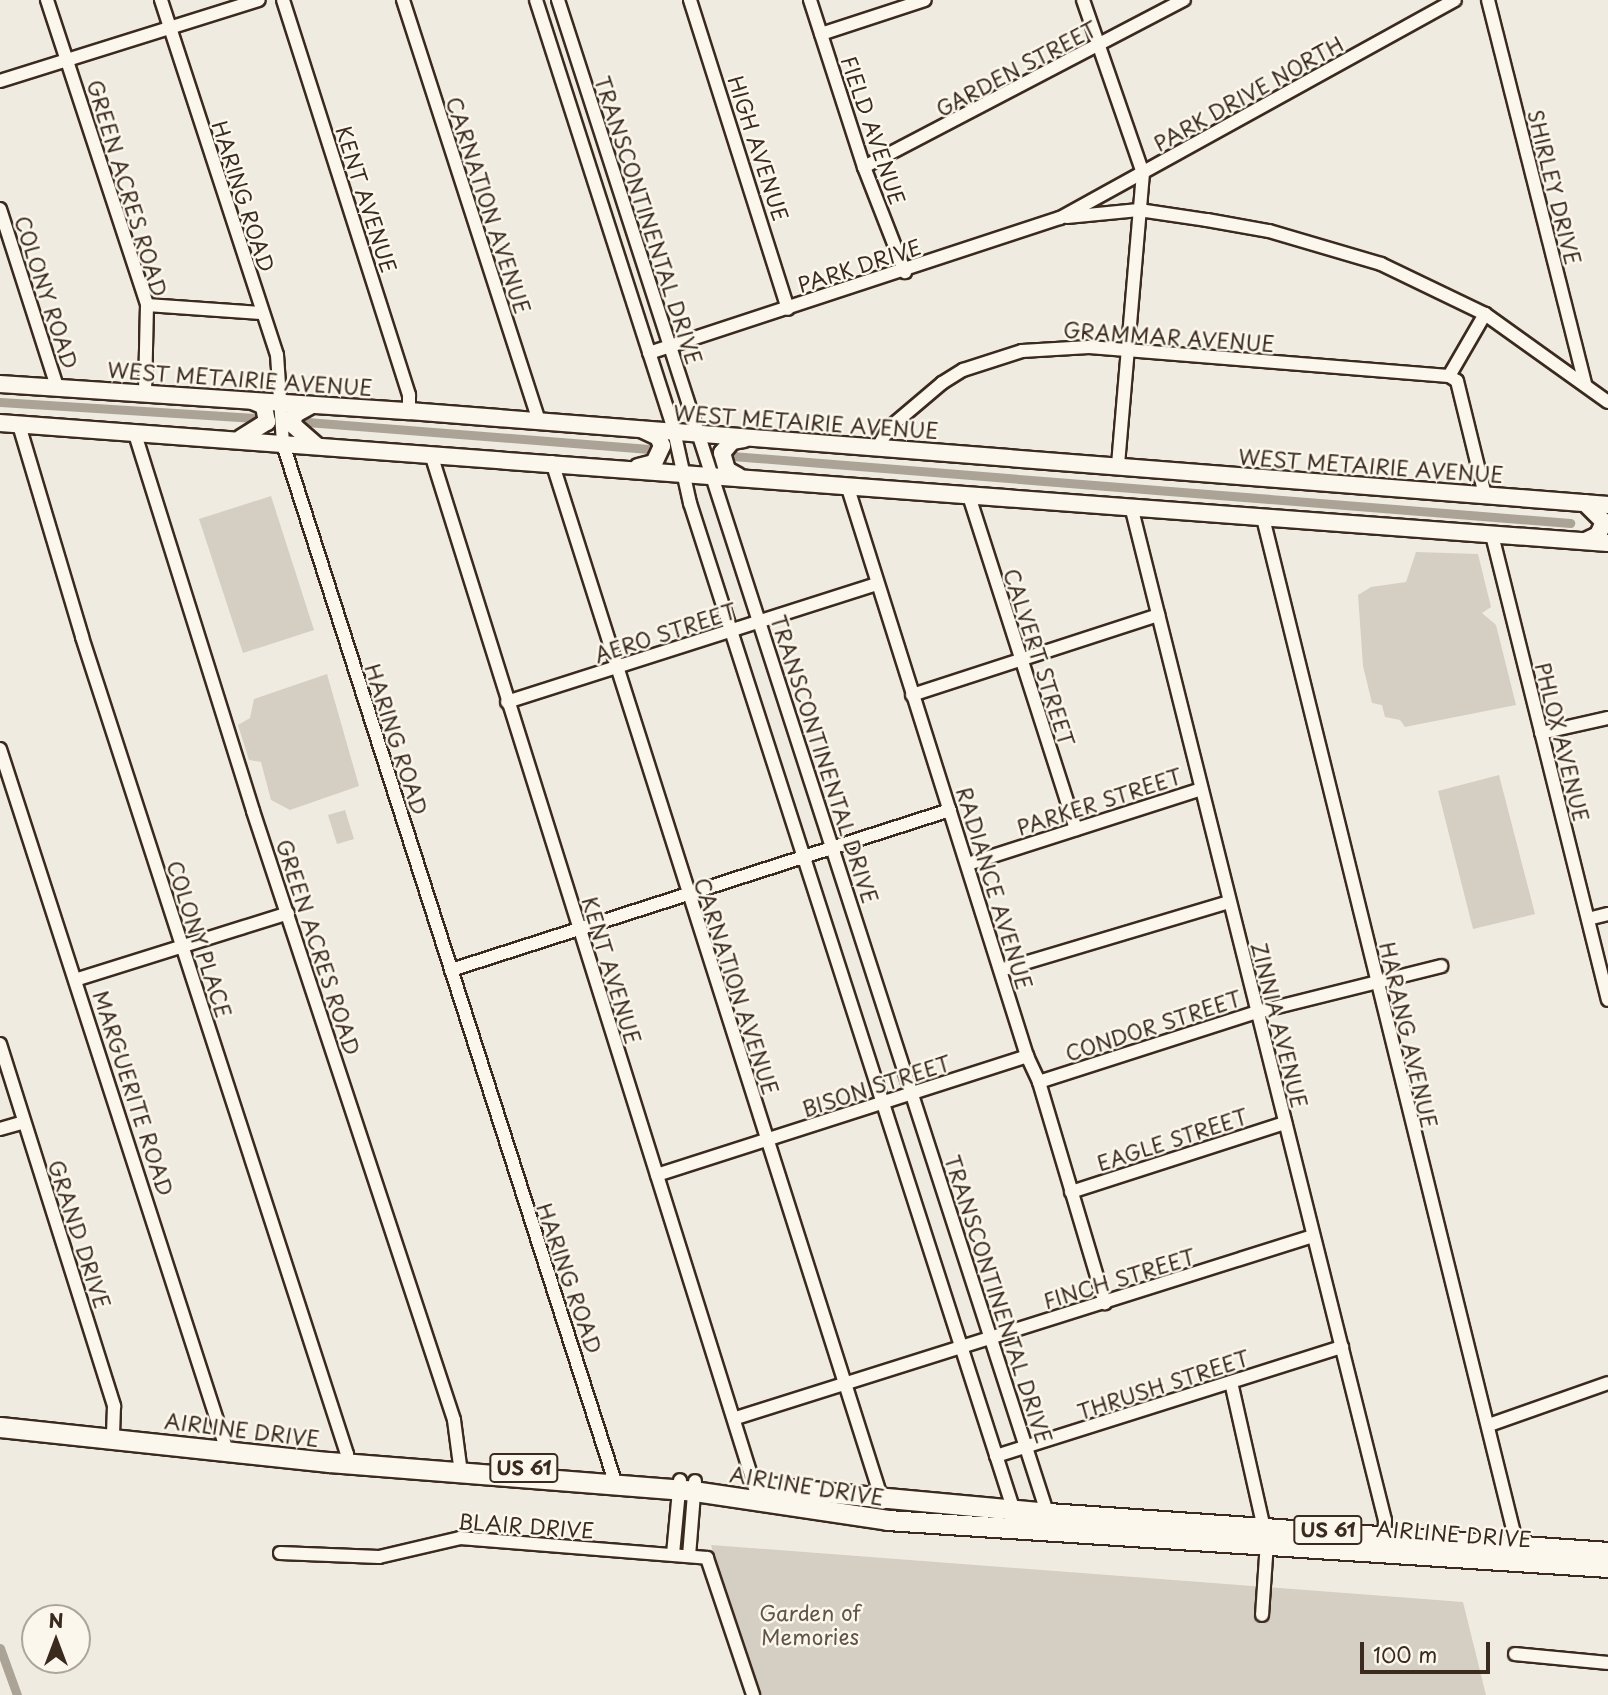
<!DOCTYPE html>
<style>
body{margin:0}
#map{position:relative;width:1608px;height:1695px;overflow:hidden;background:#f0ebe0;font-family:"Playpen Sans",sans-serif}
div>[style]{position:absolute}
.green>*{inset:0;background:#d5cec3}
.canal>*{height:9px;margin:-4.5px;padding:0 4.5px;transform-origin:4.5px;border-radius:4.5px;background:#aca397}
.roads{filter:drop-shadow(2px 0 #3b2a1e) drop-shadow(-2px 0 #3b2a1e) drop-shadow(0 2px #3b2a1e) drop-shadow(0 -2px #3b2a1e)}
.minor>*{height:12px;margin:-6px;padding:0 6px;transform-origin:6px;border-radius:6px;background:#fbf7ec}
.major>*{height:16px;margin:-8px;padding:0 8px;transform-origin:8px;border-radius:8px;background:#fbf7ec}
.highway>*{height:19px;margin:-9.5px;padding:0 9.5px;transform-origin:9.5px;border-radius:9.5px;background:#fbf7ec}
span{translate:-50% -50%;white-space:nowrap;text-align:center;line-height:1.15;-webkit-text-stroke:5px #fbf7ec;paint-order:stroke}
.shield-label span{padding:2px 5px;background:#fbf7ec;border:2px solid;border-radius:5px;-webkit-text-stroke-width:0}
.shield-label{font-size:19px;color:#3b2a1e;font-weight:700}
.street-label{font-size:21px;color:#3b2a1e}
.park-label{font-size:21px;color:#625347}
.north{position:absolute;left:21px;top:1604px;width:70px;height:70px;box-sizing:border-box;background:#fbf7ec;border:2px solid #aea59a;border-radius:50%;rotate:0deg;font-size:19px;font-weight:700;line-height:28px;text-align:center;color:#3b2a1e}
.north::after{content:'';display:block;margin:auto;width:24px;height:32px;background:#3b2a1e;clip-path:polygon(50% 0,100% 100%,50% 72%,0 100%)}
.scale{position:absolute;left:1360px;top:1642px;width:130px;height:32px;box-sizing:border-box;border:4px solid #3b2a1e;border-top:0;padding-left:9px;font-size:21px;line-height:24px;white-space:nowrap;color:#3b2a1e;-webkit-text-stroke:5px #fbf7ec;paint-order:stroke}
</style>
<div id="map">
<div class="green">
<i style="clip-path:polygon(271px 496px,314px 630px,243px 653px,199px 519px)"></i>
<i style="clip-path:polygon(1416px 552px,1478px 554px,1491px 607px,1482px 613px,1496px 625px,1516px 705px,1405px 727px,1400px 720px,1385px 717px,1382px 705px,1372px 703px,1363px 666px,1358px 595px,1371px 587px,1406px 582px)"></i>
<i style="clip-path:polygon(327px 674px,359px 786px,290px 810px,271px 800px,261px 762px,249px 760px,238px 725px,250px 718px,254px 699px)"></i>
<i style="clip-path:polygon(1499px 775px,1535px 914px,1473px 929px,1438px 791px)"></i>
<i style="clip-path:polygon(345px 810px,354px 839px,337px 844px,328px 815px)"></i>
<i style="clip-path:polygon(711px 1545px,1463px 1602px,1486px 1695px,758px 1695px)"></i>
</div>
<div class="canal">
<i style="left:0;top:402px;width:256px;rotate:3.6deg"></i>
<i style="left:307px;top:422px;width:346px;rotate:4.5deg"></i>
<i style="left:732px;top:456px;width:841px;rotate:4.57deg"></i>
<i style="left:0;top:1648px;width:50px;rotate:70.1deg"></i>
</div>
<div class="roads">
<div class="minor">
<i style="left:47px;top:0;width:321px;rotate:71.8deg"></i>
<i style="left:147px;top:305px;width:87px;rotate:91.3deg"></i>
<i style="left:161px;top:0;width:373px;rotate:71.9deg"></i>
<i style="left:277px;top:355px;width:89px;rotate:86.1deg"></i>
<i style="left:283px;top:444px;width:1093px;rotate:72.26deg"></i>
<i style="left:283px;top:0;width:415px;rotate:72.3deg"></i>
<i style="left:409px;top:395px;width:16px;rotate:90deg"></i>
<i style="left:403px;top:0;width:442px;rotate:72.1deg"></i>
<i style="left:536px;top:0;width:453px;rotate:72.2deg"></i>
<i style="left:674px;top:431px;width:74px;rotate:77.5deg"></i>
<i style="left:690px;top:503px;width:1062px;rotate:72.18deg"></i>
<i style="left:558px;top:0;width:1595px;rotate:72.08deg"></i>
<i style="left:690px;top:0;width:324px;rotate:72.4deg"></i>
<i style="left:810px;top:0;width:176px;rotate:72.1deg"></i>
<i style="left:864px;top:167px;width:113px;rotate:68.7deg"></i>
<i style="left:1083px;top:0;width:183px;rotate:70.9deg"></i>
<i style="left:1143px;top:173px;width:294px;rotate:94.9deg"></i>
<i style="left:1488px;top:0;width:396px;rotate:75.8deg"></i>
<i style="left:821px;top:34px;width:109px;rotate:-18.1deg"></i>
<i style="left:0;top:81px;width:271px;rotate:-17.4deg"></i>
<i style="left:864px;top:167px;width:361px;rotate:-27.6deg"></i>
<i style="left:0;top:209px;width:187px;rotate:72.2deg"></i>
<i style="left:1067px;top:217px;width:72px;rotate:-5.6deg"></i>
<i style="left:1139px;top:210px;width:69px;rotate:8.4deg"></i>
<i style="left:1207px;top:220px;width:63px;rotate:10.1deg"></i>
<i style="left:1269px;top:231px;width:117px;rotate:16.4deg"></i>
<i style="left:1381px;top:264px;width:115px;rotate:25.7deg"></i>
<i style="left:1485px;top:314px;width:151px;rotate:35.6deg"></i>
<i style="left:147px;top:305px;width:114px;rotate:4deg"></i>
<i style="left:649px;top:353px;width:433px;rotate:-18.2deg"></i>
<i style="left:1060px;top:218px;width:451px;rotate:-28.9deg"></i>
<i style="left:1449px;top:376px;width:9px;rotate:32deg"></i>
<i style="left:1457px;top:381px;width:117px;rotate:76.2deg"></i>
<i style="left:1449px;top:376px;width:72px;rotate:-59.9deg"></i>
<i style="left:19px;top:425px;width:221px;rotate:73.4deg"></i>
<i style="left:82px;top:637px;width:859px;rotate:72.03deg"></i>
<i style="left:347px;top:1454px;width:10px;rotate:96deg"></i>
<i style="left:135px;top:434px;width:395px;rotate:72.6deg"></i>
<i style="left:253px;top:811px;width:641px;rotate:71.73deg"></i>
<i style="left:454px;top:1420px;width:53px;rotate:82.5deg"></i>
<i style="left:878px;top:447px;width:22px;rotate:-60deg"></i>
<i style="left:889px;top:428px;width:70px;rotate:-40.3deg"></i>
<i style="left:942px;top:383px;width:25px;rotate:-32deg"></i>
<i style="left:963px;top:370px;width:62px;rotate:-17.9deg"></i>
<i style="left:1022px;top:351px;width:67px;rotate:-3.4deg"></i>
<i style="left:1089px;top:347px;width:361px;rotate:4.6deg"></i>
<i style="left:431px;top:454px;width:1087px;rotate:72.6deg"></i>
<i style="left:552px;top:462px;width:1092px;rotate:72.36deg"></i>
<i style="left:847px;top:485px;width:599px;rotate:72.5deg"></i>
<i style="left:1027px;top:1056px;width:29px;rotate:65deg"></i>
<i style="left:1039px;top:1082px;width:231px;rotate:73.4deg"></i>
<i style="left:969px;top:496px;width:350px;rotate:72.2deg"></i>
<i style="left:1132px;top:510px;width:1041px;rotate:75.94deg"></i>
<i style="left:1385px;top:1520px;width:23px;rotate:92deg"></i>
<i style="left:1263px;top:518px;width:1062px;rotate:76.11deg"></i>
<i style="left:1492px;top:535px;width:479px;rotate:76deg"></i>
<i style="left:912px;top:695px;width:259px;rotate:-18deg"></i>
<i style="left:507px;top:702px;width:387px;rotate:-17.7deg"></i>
<i style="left:1541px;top:733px;width:69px;rotate:-12.6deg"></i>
<i style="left:0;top:749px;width:738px;rotate:72.08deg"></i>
<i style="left:968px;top:864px;width:245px;rotate:-17.8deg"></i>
<i style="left:1588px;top:919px;width:21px;rotate:-14deg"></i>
<i style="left:451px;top:970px;width:524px;rotate:-17.78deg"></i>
<i style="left:1001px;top:970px;width:238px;rotate:-16.6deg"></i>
<i style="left:78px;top:979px;width:220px;rotate:-17.4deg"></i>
<i style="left:0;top:1044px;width:380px;rotate:72.5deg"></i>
<i style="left:114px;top:1406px;width:31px;rotate:92deg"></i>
<i style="left:1039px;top:1082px;width:229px;rotate:-17.8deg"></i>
<i style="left:1257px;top:1012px;width:190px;rotate:-14deg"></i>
<i style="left:0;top:1129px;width:25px;rotate:-16deg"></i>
<i style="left:657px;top:1175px;width:389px;rotate:-17.8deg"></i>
<i style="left:1071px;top:1192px;width:225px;rotate:-17.9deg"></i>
<i style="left:1231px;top:1382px;width:164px;rotate:77.3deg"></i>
<i style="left:1267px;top:1542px;width:73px;rotate:93.9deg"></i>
<i style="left:736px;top:1418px;width:605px;rotate:-17.51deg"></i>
<i style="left:1489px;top:1425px;width:126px;rotate:-19.4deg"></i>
<i style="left:996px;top:1456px;width:363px;rotate:-17.5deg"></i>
<i style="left:280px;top:1553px;width:99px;rotate:2.3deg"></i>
<i style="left:379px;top:1557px;width:83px;rotate:-13.2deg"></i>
<i style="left:460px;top:1538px;width:248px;rotate:4.6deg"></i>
<i style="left:707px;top:1558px;width:145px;rotate:71.4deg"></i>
<i style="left:673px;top:1554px;width:74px;rotate:-84.6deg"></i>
<i style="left:689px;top:1556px;width:75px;rotate:-85.4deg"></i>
<i style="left:1515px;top:1654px;width:93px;rotate:5.5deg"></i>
</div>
<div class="major">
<i style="left:0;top:384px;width:410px;rotate:3.8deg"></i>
<i style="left:409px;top:411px;width:1203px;rotate:4.48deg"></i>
<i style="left:310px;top:406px;width:18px;rotate:151deg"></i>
<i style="left:294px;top:415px;width:10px;rotate:96deg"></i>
<i style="left:293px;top:425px;width:30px;rotate:41deg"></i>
<i style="left:0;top:423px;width:1612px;rotate:4.27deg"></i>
<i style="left:241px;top:438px;width:31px;rotate:-32deg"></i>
<i style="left:267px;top:422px;width:16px;rotate:-101deg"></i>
<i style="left:264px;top:406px;width:13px;rotate:-157deg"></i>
<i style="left:638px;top:467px;width:16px;rotate:-14deg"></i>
<i style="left:654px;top:463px;width:19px;rotate:-65deg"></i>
<i style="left:662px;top:446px;width:10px;rotate:-114deg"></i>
<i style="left:658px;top:437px;width:17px;rotate:-155deg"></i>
<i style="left:738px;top:476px;width:13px;rotate:-151deg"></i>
<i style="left:727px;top:470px;width:18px;rotate:-106deg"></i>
<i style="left:722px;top:453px;width:16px;rotate:-50deg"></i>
<i style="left:732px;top:441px;width:12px;rotate:-9deg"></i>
<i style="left:1585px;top:503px;width:27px;rotate:45deg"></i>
<i style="left:1604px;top:522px;width:14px;rotate:115deg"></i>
<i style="left:1598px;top:535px;width:14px;rotate:155deg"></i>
</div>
<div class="highway">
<i style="left:0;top:1427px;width:331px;rotate:6.1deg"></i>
<i style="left:329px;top:1462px;width:366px;rotate:4.5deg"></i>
<i style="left:694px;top:1491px;width:195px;rotate:8.5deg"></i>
<i style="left:887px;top:1520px;width:723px;rotate:3.73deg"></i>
<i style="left:758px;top:1486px;width:291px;rotate:5.3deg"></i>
<i style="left:1048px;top:1513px;width:561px;rotate:3.98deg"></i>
</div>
</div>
<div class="shield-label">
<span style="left:524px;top:1468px">US 61</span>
<span style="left:1328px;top:1530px">US 61</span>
</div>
<div class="street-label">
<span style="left:1016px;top:68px;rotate:-28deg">GARDEN STREET</span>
<span style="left:1248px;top:93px;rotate:-29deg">PARK DRIVE NORTH</span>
<span style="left:874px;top:130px;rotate:71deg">FIELD AVENUE</span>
<span style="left:759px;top:148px;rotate:72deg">HIGH AVENUE</span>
<span style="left:1555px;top:187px;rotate:76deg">SHIRLEY DRIVE</span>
<span style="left:128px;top:188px;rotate:73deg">GREEN ACRES ROAD</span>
<span style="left:244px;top:196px;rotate:72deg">HARING ROAD</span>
<span style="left:367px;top:199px;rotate:72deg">KENT AVENUE</span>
<span style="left:489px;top:205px;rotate:72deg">CARNATION AVENUE</span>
<span style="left:649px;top:220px;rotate:72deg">TRANSCONTINENTAL DRIVE</span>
<span style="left:859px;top:265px;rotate:-18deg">PARK DRIVE</span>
<span style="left:47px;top:292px;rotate:72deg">COLONY ROAD</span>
<span style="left:1169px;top:336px;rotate:4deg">GRAMMAR AVENUE</span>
<span style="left:240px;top:378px;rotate:4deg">WEST METAIRIE AVENUE</span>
<span style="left:806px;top:421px;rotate:4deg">WEST METAIRIE AVENUE</span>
<span style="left:1371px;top:465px;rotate:4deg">WEST METAIRIE AVENUE</span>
<span style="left:665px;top:632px;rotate:-18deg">AERO STREET</span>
<span style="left:1040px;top:657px;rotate:72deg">CALVERT STREET</span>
<span style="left:397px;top:739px;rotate:72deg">HARING ROAD</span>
<span style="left:1563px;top:742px;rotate:76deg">PHLOX AVENUE</span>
<span style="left:825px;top:759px;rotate:72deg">TRANSCONTINENTAL DRIVE</span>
<span style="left:1099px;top:801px;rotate:-18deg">PARKER STREET</span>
<span style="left:995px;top:888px;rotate:73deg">RADIANCE AVENUE</span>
<span style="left:200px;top:939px;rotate:72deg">COLONY PLACE</span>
<span style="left:319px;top:947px;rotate:72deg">GREEN ACRES ROAD</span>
<span style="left:612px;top:970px;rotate:73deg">KENT AVENUE</span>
<span style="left:737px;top:986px;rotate:72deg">CARNATION AVENUE</span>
<span style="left:1153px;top:1025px;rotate:-18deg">CONDOR STREET</span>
<span style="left:1280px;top:1025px;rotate:76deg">ZINNIA AVENUE</span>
<span style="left:1409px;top:1035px;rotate:77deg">HARANG AVENUE</span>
<span style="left:876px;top:1085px;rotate:-18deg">BISON STREET</span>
<span style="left:134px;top:1093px;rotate:72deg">MARGUERITE ROAD</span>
<span style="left:1172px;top:1139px;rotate:-18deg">EAGLE STREET</span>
<span style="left:80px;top:1234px;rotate:72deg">GRAND DRIVE</span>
<span style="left:570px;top:1278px;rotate:71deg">HARING ROAD</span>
<span style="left:1119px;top:1278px;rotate:-17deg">FINCH STREET</span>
<span style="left:999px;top:1299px;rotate:72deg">TRANSCONTINENTAL DRIVE</span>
<span style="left:1163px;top:1384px;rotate:-18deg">THRUSH STREET</span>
<span style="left:242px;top:1429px;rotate:7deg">AIRLINE DRIVE</span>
<span style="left:807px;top:1485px;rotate:9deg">AIRLINE DRIVE</span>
<span style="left:526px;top:1525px;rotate:4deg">BLAIR DRIVE</span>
<span style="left:1454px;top:1533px;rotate:4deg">AIRLINE DRIVE</span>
</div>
<div class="park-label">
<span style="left:810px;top:1624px">Garden of<br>Memories</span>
</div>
<div class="north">N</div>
<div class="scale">100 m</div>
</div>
